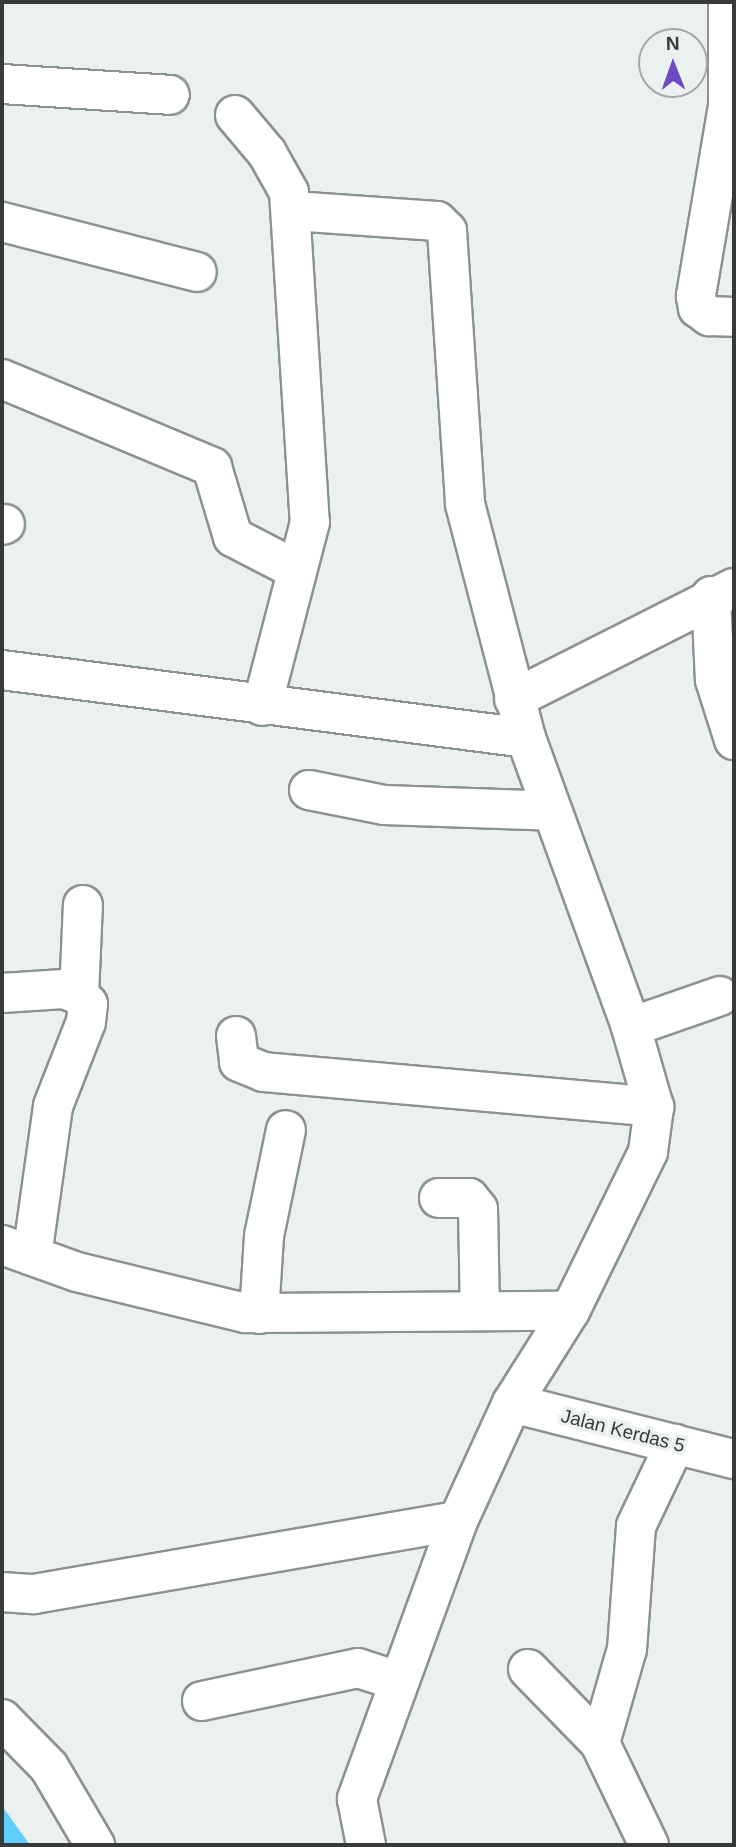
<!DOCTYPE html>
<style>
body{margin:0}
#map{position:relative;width:736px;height:1847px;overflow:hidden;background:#eaf1f0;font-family:Arial,sans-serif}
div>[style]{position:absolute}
.water>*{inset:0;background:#61cdfb}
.roads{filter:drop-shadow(2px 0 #8c9291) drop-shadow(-2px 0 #8c9291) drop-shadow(0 2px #8c9291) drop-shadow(0 -2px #8c9291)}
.minor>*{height:38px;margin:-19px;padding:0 19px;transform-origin:19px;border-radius:19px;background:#fff}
span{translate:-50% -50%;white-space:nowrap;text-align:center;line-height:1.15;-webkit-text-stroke:7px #eaf1f0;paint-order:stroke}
.street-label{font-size:19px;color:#383a3a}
.frame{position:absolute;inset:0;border:4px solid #383a3a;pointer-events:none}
.north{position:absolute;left:638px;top:28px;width:70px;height:70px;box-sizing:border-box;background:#eaf1f0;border:2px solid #a3a8a7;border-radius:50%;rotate:359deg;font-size:19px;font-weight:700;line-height:28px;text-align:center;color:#383a3a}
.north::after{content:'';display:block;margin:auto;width:24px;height:32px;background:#6f49c1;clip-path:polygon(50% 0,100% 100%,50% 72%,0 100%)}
</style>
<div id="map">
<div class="water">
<i style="clip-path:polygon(2px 1806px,30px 1845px,2px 1845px)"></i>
</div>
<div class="roads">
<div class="minor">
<i style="left:728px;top:2px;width:104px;rotate:90deg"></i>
<i style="left:728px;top:106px;width:193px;rotate:99.6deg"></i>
<i style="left:696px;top:296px;width:12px;rotate:81deg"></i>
<i style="left:698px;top:308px;width:14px;rotate:36deg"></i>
<i style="left:709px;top:316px;width:25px;rotate:2deg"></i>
<i style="left:2px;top:84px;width:168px;rotate:3.7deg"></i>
<i style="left:235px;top:115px;width:50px;rotate:49.9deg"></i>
<i style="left:267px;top:153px;width:45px;rotate:60.6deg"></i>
<i style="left:289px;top:192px;width:331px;rotate:86.4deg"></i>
<i style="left:310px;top:522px;width:190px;rotate:104.6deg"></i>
<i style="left:293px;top:211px;width:144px;rotate:4deg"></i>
<i style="left:437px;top:221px;width:14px;rotate:45deg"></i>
<i style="left:447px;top:231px;width:274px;rotate:86.2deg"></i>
<i style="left:465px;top:504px;width:242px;rotate:75.4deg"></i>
<i style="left:526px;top:738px;width:307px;rotate:70deg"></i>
<i style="left:631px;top:1027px;width:83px;rotate:74deg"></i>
<i style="left:654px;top:1107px;width:45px;rotate:97.6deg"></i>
<i style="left:648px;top:1152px;width:177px;rotate:116.1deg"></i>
<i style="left:570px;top:1311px;width:109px;rotate:122.2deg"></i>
<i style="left:512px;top:1403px;width:130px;rotate:114.6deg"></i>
<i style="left:458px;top:1521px;width:296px;rotate:110deg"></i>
<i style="left:357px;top:1799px;width:47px;rotate:78.9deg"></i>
<i style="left:2px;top:222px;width:201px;rotate:14.4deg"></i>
<i style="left:2px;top:379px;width:228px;rotate:22.7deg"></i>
<i style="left:212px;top:467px;width:73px;rotate:73.3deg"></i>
<i style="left:233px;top:537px;width:72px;rotate:27.3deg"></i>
<i style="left:2px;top:525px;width:3px;rotate:-18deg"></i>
<i style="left:711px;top:596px;width:84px;rotate:87.3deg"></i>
<i style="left:715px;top:680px;width:63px;rotate:72.4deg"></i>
<i style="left:2px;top:670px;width:528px;rotate:7.39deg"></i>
<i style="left:514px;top:699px;width:246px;rotate:-26.8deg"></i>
<i style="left:309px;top:790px;width:76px;rotate:11.3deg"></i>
<i style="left:384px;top:805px;width:168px;rotate:2deg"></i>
<i style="left:2px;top:993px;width:62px;rotate:-3.7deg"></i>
<i style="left:64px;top:989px;width:16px;rotate:22deg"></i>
<i style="left:631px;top:1027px;width:94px;rotate:-19.2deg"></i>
<i style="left:236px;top:1036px;width:26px;rotate:83deg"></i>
<i style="left:239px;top:1062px;width:27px;rotate:22deg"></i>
<i style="left:264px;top:1072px;width:392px;rotate:5.1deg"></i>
<i style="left:439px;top:1198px;width:30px"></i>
<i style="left:469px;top:1198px;width:14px;rotate:51deg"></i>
<i style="left:478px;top:1209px;width:101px;rotate:88.9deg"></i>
<i style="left:2px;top:1245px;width:80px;rotate:19.8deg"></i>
<i style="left:77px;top:1272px;width:173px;rotate:13.7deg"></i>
<i style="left:245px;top:1313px;width:325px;rotate:-0.4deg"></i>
<i style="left:32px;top:1256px;width:151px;rotate:-82deg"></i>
<i style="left:53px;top:1106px;width:90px;rotate:-68.6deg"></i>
<i style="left:86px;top:1022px;width:18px;rotate:-84deg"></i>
<i style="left:88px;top:1004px;width:13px;rotate:-135deg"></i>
<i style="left:79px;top:995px;width:90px;rotate:-87.5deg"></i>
<i style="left:259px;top:1314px;width:78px;rotate:-86.3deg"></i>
<i style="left:264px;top:1236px;width:108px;rotate:-78.3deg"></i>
<i style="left:512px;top:1403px;width:229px;rotate:14.2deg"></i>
<i style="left:2px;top:1592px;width:32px;rotate:4deg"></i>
<i style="left:34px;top:1594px;width:430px;rotate:-9.8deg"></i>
<i style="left:528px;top:1669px;width:103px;rotate:45.8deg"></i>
<i style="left:202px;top:1701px;width:159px;rotate:-11.9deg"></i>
<i style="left:358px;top:1668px;width:42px;rotate:18deg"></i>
<i style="left:2px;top:1719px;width:67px;rotate:45.6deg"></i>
<i style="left:49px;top:1767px;width:91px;rotate:59.5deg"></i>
<i style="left:649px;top:1845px;width:113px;rotate:-115.7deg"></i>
<i style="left:600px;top:1743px;width:98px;rotate:-74deg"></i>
<i style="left:627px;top:1649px;width:123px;rotate:-85.8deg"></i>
<i style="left:636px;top:1526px;width:91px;rotate:-64.6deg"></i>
</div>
</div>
<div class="street-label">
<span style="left:623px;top:1431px;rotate:14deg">Jalan Kerdas 5</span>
</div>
<div class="frame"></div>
<div class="north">N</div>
</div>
